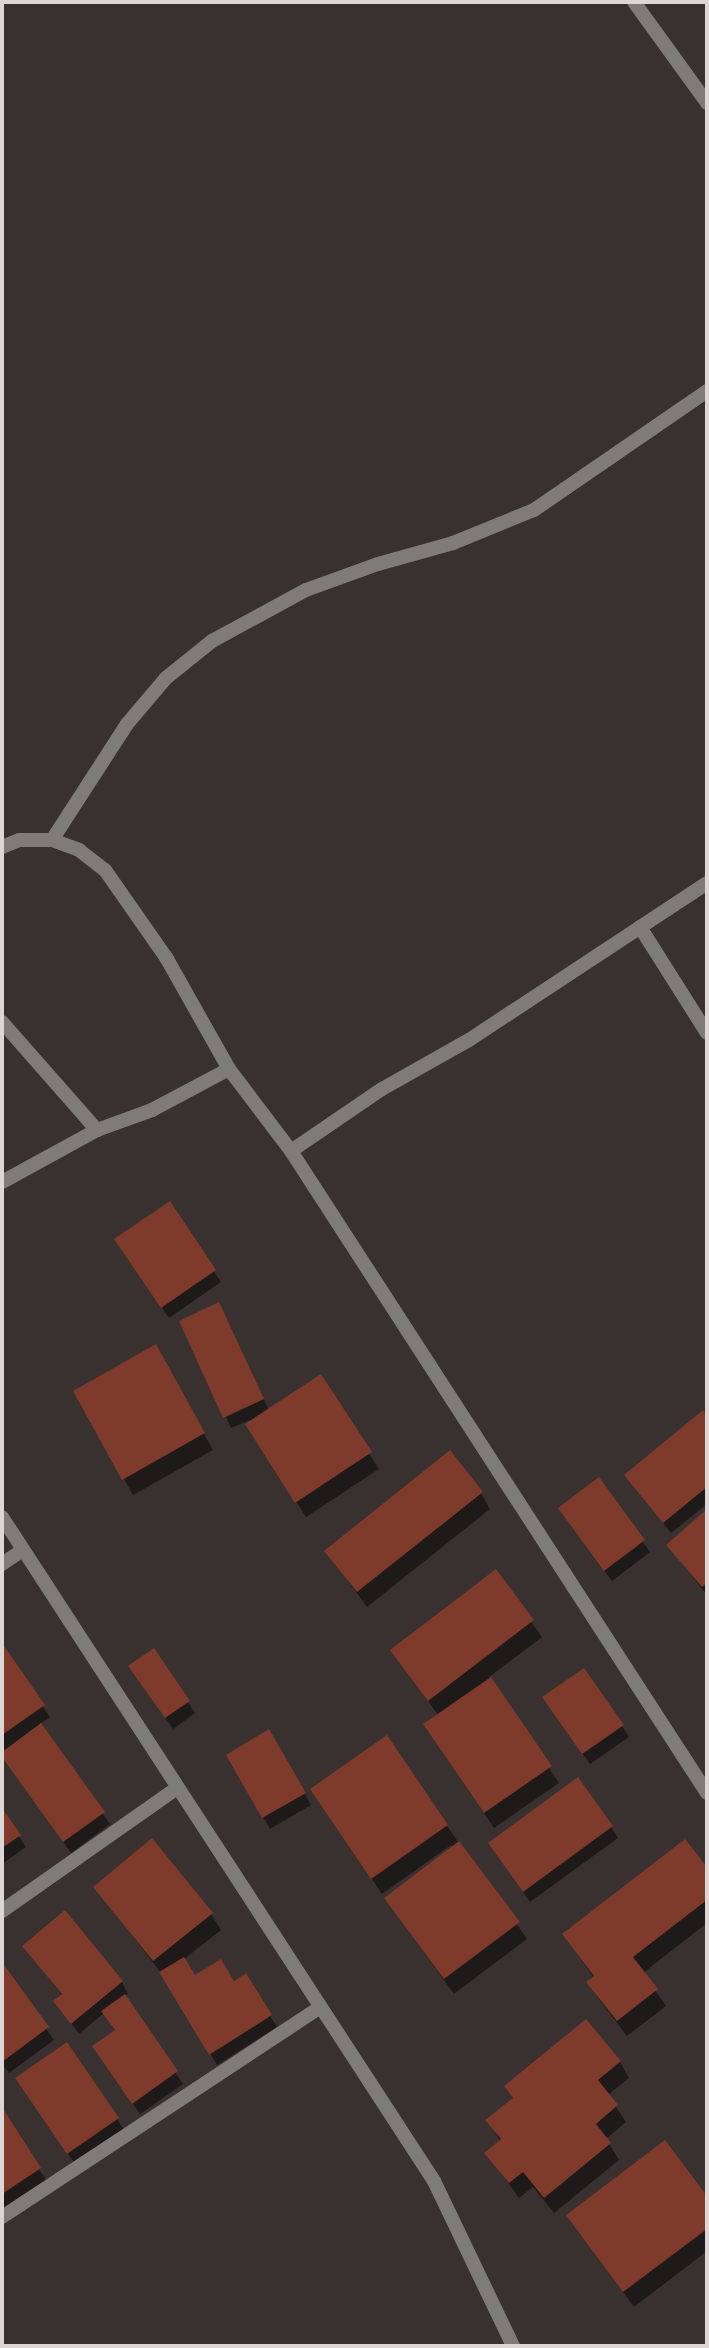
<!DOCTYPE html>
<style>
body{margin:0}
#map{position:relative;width:709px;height:2348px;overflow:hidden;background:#39312f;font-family:Figtree,sans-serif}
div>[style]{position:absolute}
.shadow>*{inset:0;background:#0007}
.building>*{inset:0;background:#7e3a2b}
.minor>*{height:14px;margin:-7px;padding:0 7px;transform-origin:7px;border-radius:7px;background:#7f7b7a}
span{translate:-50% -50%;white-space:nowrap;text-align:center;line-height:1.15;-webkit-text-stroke:5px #39312f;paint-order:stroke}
.frame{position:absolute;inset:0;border:4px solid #dcd7d6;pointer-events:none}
</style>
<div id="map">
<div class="shadow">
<i style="clip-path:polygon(169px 1203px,221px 1282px,169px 1318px,123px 1251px)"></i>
<i style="clip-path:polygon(225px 1316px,269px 1411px,320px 1377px,379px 1469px,306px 1517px,257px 1440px,253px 1419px,231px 1428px,181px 1322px)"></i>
<i style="clip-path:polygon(155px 1347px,213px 1450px,133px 1495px,76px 1392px)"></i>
<i style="clip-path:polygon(703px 1413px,707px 1418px,707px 1504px,671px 1533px,626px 1476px)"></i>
<i style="clip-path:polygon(599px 1480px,650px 1552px,612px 1581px,567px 1520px)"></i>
<i style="clip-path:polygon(481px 1493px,490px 1509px,367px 1607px,326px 1551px)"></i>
<i style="clip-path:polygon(707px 1512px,707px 1595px,668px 1545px)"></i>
<i style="clip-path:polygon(496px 1572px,542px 1637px,489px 1677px,559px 1783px,494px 1828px,434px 1740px,438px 1715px,392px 1650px)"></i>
<i style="clip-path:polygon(2px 1646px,50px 1717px,40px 1724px,110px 1824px,71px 1853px,2px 1754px,5px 1752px,2px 1748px)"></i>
<i style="clip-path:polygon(137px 1677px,188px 1702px,195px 1713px,173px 1729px)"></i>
<i style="clip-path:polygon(551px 1709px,622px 1726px,629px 1737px,590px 1764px)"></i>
<i style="clip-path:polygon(269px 1732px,311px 1805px,270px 1829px,228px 1755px)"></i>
<i style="clip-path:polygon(312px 1790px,447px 1826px,527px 1939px,454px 1994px,386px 1899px,453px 1848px,451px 1845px,382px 1894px)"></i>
<i style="clip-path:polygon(2px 1811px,26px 1847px,2px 1864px)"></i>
<i style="clip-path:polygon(611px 1827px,618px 1838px,530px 1902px,497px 1855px)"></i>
<i style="clip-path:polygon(685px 1841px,707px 1870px,707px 1923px,643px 1973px,666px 2006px,627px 2036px,598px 1998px,588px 1982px,594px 1978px,564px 1935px)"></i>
<i style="clip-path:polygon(95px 1887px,211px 1914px,221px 1930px,183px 1960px,194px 1978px,233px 1983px,246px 1976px,277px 2027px,217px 2065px,161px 1973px)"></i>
<i style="clip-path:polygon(65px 1913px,122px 1982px,128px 1994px,124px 1997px,183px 2084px,140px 2114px,101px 2058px,116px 2031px,104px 2013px,79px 2034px,55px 2001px,62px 1995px,25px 1947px)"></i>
<i style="clip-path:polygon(2px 1965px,54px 2040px,9px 2073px,2px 2064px)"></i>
<i style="clip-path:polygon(620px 2062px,629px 2078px,608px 2095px,626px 2122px,606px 2139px,619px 2160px,554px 2213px,533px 2187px,519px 2198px,487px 2153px,501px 2142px,488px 2121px,514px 2100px,506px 2086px)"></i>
<i style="clip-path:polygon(24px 2090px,117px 2119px,124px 2130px,75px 2164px)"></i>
<i style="clip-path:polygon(2px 2111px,46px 2180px,2px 2209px)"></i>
<i style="clip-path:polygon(665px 2143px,707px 2199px,707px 2251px,634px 2307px,568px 2216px)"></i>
</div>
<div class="building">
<i style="clip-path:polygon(170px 1201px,216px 1270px,161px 1308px,114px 1239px)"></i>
<i style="clip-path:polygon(219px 1302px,264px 1399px,223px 1418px,179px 1321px)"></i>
<i style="clip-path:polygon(156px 1344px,205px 1433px,122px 1480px,73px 1391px)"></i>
<i style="clip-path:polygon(321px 1374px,372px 1452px,295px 1503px,245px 1424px)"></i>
<i style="clip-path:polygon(703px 1410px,707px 1415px,707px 1487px,663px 1523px,624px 1475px)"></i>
<i style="clip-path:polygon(450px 1450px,483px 1492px,357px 1592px,324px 1551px)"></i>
<i style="clip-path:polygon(599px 1477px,645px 1540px,604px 1571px,558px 1508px)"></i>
<i style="clip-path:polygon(707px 1509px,707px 1583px,702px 1587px,666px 1545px)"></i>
<i style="clip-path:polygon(496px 1569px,534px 1620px,428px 1701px,390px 1650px)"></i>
<i style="clip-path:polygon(2px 1643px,45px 1705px,2px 1735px)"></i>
<i style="clip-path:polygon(154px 1648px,190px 1701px,165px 1718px,128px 1666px)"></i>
<i style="clip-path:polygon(584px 1668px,624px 1725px,582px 1754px,542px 1697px)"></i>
<i style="clip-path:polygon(491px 1677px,552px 1766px,484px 1813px,423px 1724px)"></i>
<i style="clip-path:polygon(41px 1723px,105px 1812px,63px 1842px,2px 1757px,2px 1752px)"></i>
<i style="clip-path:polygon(269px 1729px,306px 1793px,262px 1818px,226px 1755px)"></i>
<i style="clip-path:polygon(387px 1735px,448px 1825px,371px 1879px,310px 1789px)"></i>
<i style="clip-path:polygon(578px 1777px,613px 1826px,523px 1892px,488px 1843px)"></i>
<i style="clip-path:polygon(2px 1808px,21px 1835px,2px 1848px)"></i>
<i style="clip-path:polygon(152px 1838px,213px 1913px,153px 1961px,93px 1887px)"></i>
<i style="clip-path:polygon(685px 1839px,707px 1867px,707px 1900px,633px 1957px,658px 1989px,617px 2021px,586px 1982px,594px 1976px,562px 1934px)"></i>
<i style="clip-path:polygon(459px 1841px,520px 1922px,444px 1979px,384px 1898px)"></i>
<i style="clip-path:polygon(65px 1910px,123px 1981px,71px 2024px,53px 2001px,62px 1994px,22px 1946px)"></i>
<i style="clip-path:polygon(184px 1957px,195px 1975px,221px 1959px,234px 1981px,246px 1973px,272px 2015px,209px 2055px,159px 1972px)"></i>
<i style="clip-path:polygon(2px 1962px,49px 2027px,2px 2062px)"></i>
<i style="clip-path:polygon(125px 1994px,178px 2071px,132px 2104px,92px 2046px,115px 2030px,101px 2011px)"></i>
<i style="clip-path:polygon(586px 2019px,621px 2061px,598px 2080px,618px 2105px,596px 2124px,611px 2143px,544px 2198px,523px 2172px,509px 2183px,484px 2153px,501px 2139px,485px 2120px,513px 2098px,504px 2086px)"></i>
<i style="clip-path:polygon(67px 2042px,119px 2118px,67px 2154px,15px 2078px)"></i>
<i style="clip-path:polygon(2px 2107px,41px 2168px,2px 2194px)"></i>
<i style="clip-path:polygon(665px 2140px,707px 2196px,707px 2229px,623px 2292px,566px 2215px)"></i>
</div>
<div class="minor">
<i style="left:634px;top:2px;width:125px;rotate:54.1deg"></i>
<i style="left:52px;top:840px;width:138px;rotate:-57.1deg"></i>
<i style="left:127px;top:724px;width:60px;rotate:-49.7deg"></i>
<i style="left:166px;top:678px;width:59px;rotate:-38.8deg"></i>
<i style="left:212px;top:641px;width:107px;rotate:-28.5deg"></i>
<i style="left:306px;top:590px;width:77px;rotate:-19.9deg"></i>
<i style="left:378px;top:564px;width:78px;rotate:-15.6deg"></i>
<i style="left:453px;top:543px;width:87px;rotate:-22.2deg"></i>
<i style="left:534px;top:510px;width:210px;rotate:-34.5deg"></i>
<i style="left:2px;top:847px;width:18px;rotate:-22deg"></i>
<i style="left:19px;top:840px;width:33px"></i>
<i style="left:52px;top:840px;width:29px;rotate:20deg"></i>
<i style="left:79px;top:850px;width:33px;rotate:38deg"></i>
<i style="left:105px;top:870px;width:108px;rotate:55.1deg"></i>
<i style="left:167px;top:959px;width:126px;rotate:60.6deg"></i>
<i style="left:229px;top:1069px;width:103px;rotate:52.9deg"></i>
<i style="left:291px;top:1151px;width:765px;rotate:57.06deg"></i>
<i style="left:640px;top:927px;width:125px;rotate:57.7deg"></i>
<i style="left:2px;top:1022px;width:144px;rotate:48.7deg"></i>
<i style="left:97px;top:1130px;width:59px;rotate:-20deg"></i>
<i style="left:152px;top:1110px;width:87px;rotate:-28deg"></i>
<i style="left:291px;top:1151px;width:110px;rotate:-34.3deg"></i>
<i style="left:382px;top:1089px;width:100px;rotate:-29.4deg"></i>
<i style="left:469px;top:1040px;width:285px;rotate:-33.4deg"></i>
<i style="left:2px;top:1182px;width:108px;rotate:-28.7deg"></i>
<i style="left:2px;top:1517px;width:792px;rotate:56.95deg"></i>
<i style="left:434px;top:2181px;width:183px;rotate:64.4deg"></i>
<i style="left:2px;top:1564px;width:25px;rotate:-34deg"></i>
<i style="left:2px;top:1911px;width:214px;rotate:-35.1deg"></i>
<i style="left:2px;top:2217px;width:381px;rotate:-33.4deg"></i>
</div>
<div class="frame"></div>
</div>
